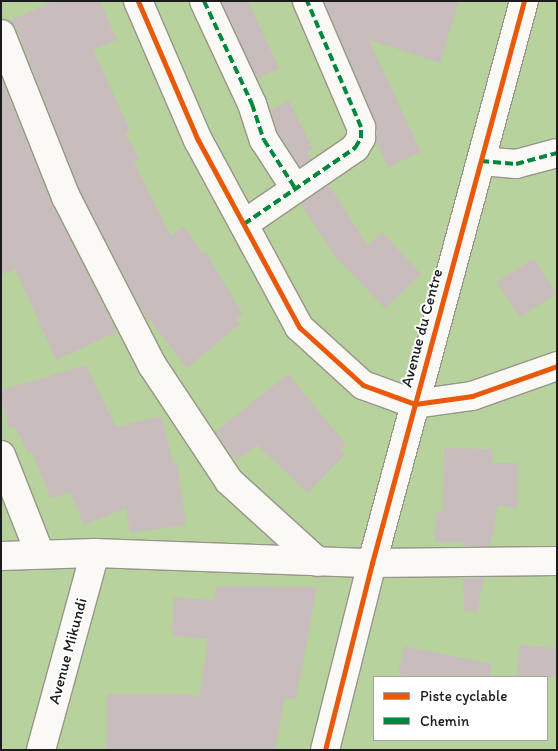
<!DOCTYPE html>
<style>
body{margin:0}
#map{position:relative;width:558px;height:751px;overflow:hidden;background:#dcd9c4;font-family:Itim,sans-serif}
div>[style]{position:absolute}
.green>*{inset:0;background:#b8d29d}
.building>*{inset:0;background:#c8bdbc}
.roads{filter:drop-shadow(1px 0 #979589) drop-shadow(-1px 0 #979589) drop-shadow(0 1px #979589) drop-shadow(0 -1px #979589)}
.minor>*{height:28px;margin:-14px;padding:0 14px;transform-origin:14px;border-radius:14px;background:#faf9f6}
.quiet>*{height:4px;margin-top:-2px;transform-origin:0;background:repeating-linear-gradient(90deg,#00873e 0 8px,transparent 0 12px)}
.cycleway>*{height:5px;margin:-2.5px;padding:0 2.5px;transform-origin:2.5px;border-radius:2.5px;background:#e8590c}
span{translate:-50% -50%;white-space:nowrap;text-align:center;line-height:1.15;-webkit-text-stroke:4px #fff;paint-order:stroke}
.street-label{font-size:16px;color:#1c1c1c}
.frame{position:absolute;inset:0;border:2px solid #1c1c1c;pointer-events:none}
.legend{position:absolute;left:373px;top:676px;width:175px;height:65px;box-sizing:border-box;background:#fff;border:1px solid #a4a4a4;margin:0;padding:6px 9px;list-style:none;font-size:15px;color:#1c1c1c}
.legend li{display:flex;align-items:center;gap:10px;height:25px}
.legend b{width:25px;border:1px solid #a4a4a4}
</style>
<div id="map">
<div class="green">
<i style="clip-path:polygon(evenodd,1px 1px,557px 1px,557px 750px,1px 750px,1px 1px,374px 677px,547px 677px,547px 740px,374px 740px,374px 677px)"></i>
</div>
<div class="building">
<i style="clip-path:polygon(53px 1px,100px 1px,117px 40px,93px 50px,130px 130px,125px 133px,139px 159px,134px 162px,171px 236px,184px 226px,203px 254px,206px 252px,243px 315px,236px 320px,240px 324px,187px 368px,148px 318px,146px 318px,80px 191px,16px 28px,9px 21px)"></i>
<i style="clip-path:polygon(221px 1px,248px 1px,279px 68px,257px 79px)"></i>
<i style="clip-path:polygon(324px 1px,459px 1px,440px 63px,369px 40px,421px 152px,388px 167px,376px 141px,375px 121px)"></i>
<i style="clip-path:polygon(1px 77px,52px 204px,117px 332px,56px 360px,15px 269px,1px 275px)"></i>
<i style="clip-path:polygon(289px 101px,313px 149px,307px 152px,312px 159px,300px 167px,278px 133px,270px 110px)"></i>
<i style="clip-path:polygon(329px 185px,368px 246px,382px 232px,421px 274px,385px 309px,334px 255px,301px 204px)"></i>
<i style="clip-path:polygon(534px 258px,556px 294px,520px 317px,497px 282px)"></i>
<i style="clip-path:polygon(86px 365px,116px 427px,161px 416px,174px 466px,177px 463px,186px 525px,130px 533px,126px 508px,84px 525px,70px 492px,51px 499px,32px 452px,28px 453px,15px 427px,9px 428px,1px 399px,1px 390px)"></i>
<i style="clip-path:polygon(288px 374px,346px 444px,340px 449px,346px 453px,308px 493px,257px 445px,237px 461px,215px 432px)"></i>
<i style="clip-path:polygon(444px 448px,492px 449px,492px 463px,518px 463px,517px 508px,498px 505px,490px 546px,463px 546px,463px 542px,435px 542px,436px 511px,443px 511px)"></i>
<i style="clip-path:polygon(484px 577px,477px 612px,464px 611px,463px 578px)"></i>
<i style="clip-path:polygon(217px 586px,317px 587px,296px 700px,285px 697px,275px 750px,107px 750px,107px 694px,182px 694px,199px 697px,208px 639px,172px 636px,174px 597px,214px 600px)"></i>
<i style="clip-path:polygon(520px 645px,557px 648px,557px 677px,517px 677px)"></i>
<i style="clip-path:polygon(404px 646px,492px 664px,490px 677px,414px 677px,398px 674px)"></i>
</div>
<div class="roads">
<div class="minor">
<i style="left:138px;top:1px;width:151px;rotate:66.7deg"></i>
<i style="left:198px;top:140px;width:213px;rotate:61.6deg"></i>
<i style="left:299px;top:327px;width:86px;rotate:42.2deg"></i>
<i style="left:363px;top:385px;width:55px;rotate:20.1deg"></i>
<i style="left:415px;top:404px;width:58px;rotate:-8deg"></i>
<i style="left:472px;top:396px;width:90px;rotate:-19.4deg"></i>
<i style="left:204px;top:1px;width:114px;rotate:65deg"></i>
<i style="left:252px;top:104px;width:38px;rotate:72deg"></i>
<i style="left:264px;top:140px;width:57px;rotate:57.1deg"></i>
<i style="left:1px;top:34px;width:175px;rotate:68.3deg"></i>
<i style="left:66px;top:197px;width:189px;rotate:62.9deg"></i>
<i style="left:152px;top:365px;width:139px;rotate:56.4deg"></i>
<i style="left:229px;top:481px;width:120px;rotate:42.3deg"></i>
<i style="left:481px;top:161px;width:35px;rotate:5deg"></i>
<i style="left:516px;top:164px;width:42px;rotate:-15deg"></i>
<i style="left:244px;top:224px;width:135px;rotate:-34.4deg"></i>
<i style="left:355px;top:148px;width:12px;rotate:-59deg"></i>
<i style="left:361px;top:138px;width:11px;rotate:-90deg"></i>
<i style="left:361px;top:127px;width:137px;rotate:-113.2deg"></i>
<i style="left:1px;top:455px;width:106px;rotate:68.5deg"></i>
<i style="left:1px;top:556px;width:94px;rotate:-1.8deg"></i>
<i style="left:95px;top:553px;width:277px;rotate:2.1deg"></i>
<i style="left:372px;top:563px;width:185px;rotate:-0.6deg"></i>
<i style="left:41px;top:750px;width:204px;rotate:-74.7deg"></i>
<i style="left:325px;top:750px;width:193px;rotate:-75.9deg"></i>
<i style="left:372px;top:563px;width:582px;rotate:-74.87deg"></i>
</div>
</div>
<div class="quiet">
<i style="left:204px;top:1px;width:114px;rotate:65deg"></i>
<i style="left:252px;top:104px;width:38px;rotate:72deg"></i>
<i style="left:264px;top:140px;width:57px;rotate:57.1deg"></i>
<i style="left:481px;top:161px;width:35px;rotate:5deg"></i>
<i style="left:516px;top:164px;width:42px;rotate:-15deg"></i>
<i style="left:244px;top:224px;width:135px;rotate:-34.4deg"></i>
<i style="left:355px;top:148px;width:12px;rotate:-59deg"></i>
<i style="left:361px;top:138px;width:11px;rotate:-90deg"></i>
<i style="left:361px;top:127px;width:137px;rotate:-113.2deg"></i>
</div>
<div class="cycleway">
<i style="left:138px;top:1px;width:151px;rotate:66.7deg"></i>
<i style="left:198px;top:140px;width:213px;rotate:61.6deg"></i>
<i style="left:299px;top:327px;width:86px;rotate:42.2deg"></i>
<i style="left:363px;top:385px;width:55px;rotate:20.1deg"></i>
<i style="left:415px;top:404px;width:58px;rotate:-8deg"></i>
<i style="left:472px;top:396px;width:90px;rotate:-19.4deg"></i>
<i style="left:325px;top:750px;width:193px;rotate:-75.9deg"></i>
<i style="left:372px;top:563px;width:582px;rotate:-74.87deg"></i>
</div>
<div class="street-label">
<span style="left:422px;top:328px;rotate:-75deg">Avenue du Centre</span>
<span style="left:68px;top:651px;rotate:-75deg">Avenue Mikundi</span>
</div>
<div class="frame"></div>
<ul class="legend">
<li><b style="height:6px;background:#e8590c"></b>Piste cyclable</li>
<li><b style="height:6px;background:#00873e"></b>Chemin</li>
</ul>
</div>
